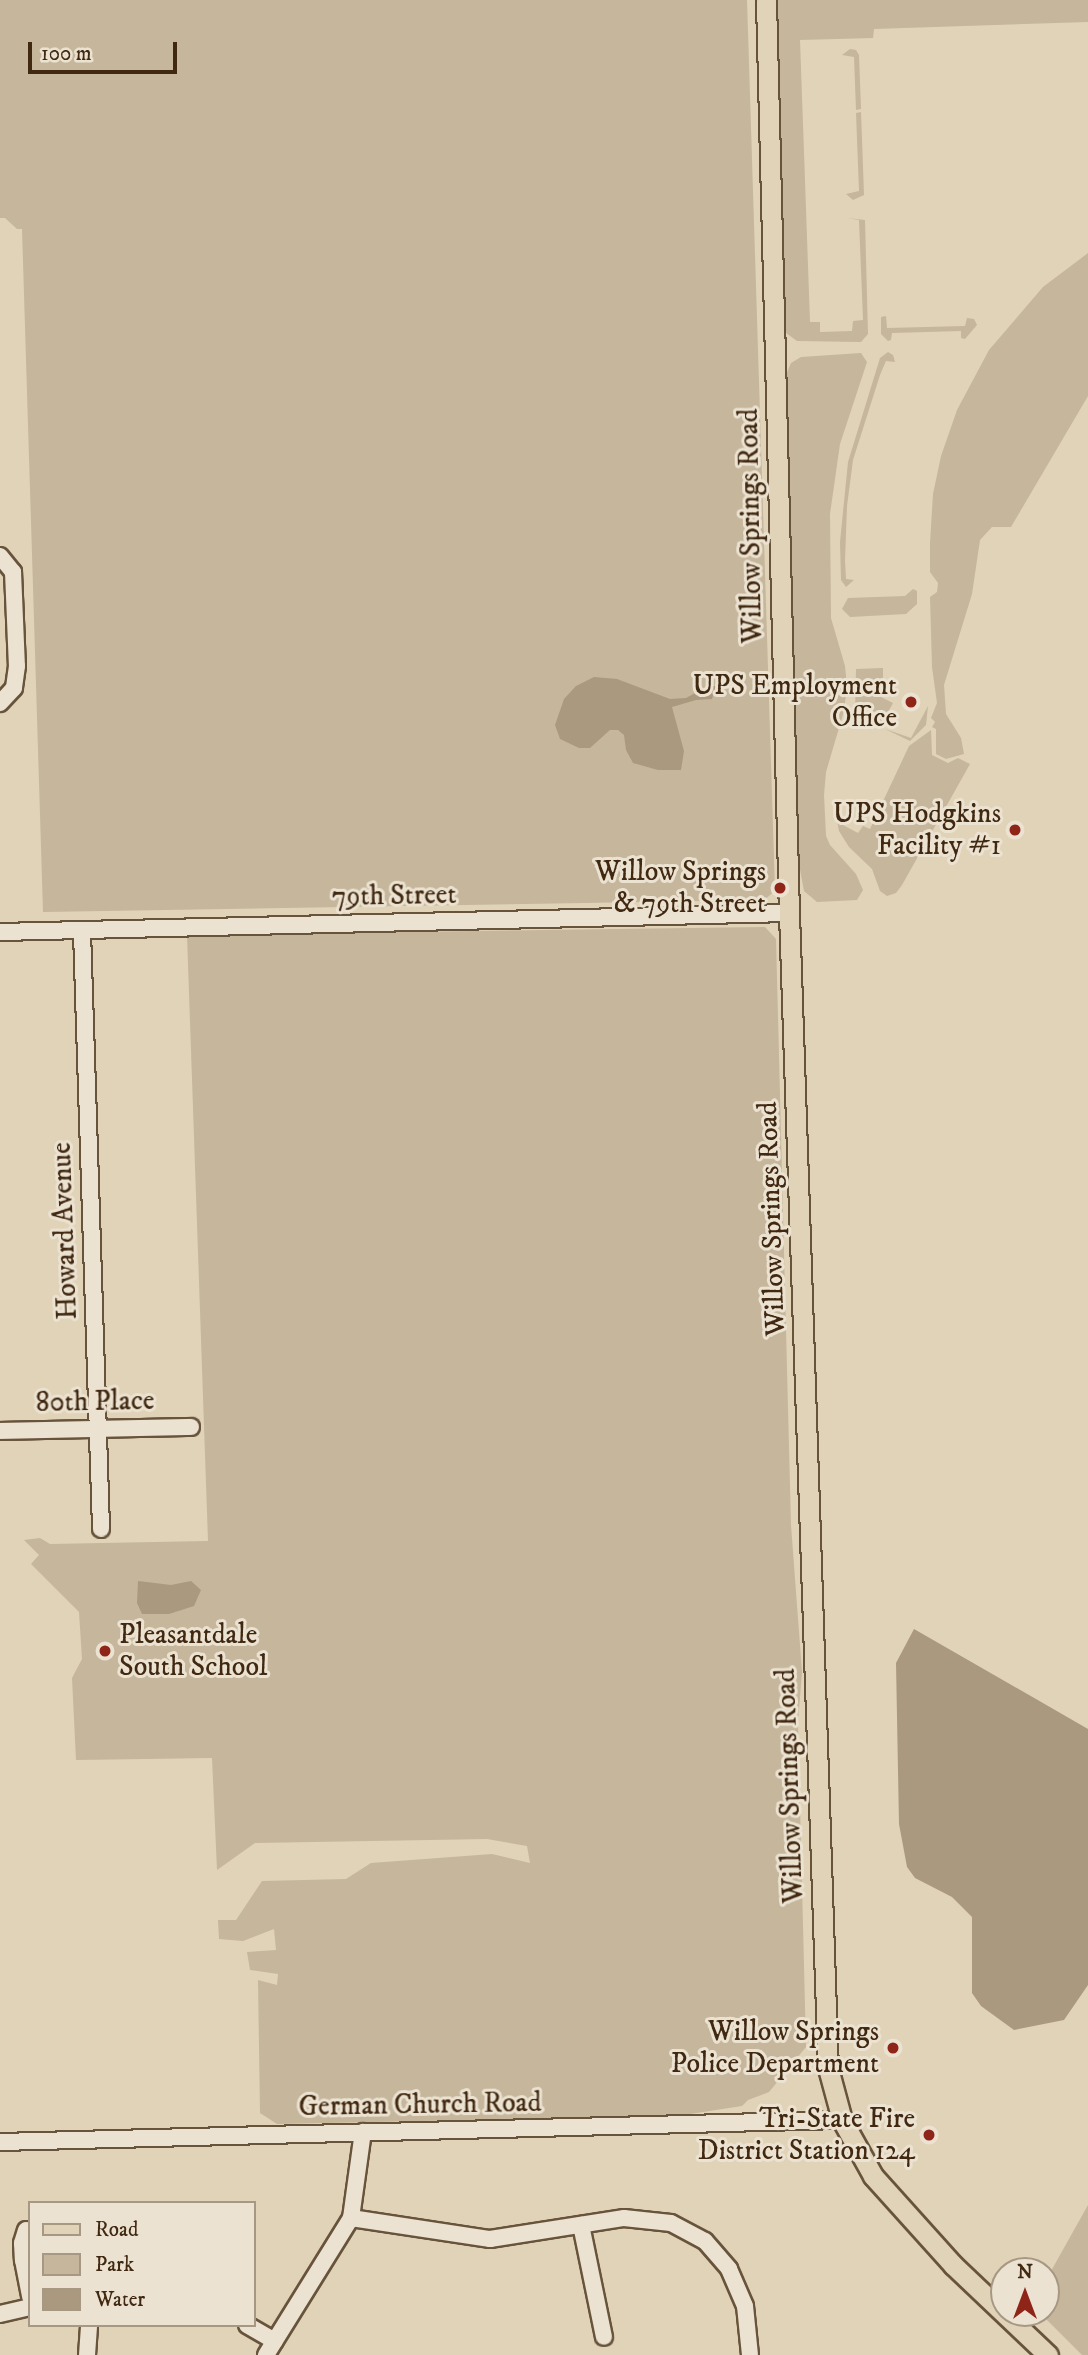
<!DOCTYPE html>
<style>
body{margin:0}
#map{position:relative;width:1088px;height:2355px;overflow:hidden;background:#e0d3b8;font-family:"IM FELL DW Pica",serif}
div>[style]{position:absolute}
.green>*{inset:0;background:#c5b69c}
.water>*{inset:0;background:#aa997f}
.roads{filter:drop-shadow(2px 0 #68533b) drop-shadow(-2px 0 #68533b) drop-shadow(0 2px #68533b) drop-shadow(0 -2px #68533b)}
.minor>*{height:16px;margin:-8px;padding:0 8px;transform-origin:8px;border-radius:8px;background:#ebe2d1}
.major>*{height:19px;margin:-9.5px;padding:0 9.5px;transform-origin:9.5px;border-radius:9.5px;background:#e0d3b8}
.dots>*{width:19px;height:19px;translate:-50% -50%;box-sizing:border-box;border:4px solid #ebe2d1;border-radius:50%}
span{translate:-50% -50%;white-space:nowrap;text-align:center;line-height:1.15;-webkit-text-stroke:6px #ebe2d1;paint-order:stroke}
.street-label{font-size:28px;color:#402811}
.poi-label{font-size:28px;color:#402811}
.right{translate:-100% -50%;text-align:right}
.left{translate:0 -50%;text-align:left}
.legend{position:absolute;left:28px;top:2201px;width:228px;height:126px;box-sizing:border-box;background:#ebe2d1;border:2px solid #a79884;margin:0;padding:9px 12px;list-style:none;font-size:21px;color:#402811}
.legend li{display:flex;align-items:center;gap:14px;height:35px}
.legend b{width:35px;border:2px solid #a79884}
.north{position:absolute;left:990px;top:2257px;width:70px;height:70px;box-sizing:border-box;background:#ebe2d1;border:2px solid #a79884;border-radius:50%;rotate:0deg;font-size:19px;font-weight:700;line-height:28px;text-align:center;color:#402811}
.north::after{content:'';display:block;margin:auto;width:24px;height:32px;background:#8f2418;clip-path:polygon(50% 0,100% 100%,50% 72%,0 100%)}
.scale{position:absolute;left:28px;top:42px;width:149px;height:32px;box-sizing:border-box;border:4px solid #402811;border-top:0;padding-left:9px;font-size:21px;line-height:24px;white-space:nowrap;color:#402811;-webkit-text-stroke:5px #ebe2d1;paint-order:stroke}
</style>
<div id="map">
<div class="green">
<i style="clip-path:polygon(0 0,747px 0,775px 891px,764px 900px,43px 912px,22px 229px,17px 229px,5px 218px,0 218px)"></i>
<i style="clip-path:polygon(770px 0,1088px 0,1088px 22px,874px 29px,873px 38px,800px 40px,810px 322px,820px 322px,820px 332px,852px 331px,853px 321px,863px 320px,859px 220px,847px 218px,865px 220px,868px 334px,861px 342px,797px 341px,782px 330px)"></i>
<i style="clip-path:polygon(850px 49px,856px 50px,859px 55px,861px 109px,856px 110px,854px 57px,842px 55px)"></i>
<i style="clip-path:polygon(861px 112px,864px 195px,853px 200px,846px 194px,859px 191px,856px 113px)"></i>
<i style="clip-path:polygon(1088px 253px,1088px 396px,1011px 527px,992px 527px,980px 540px,972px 594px,944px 685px,946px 714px,961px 738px,964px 754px,946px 759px,936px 754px,936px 729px,932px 727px,935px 722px,931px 718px,937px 703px,932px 667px,930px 597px,937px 592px,938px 583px,930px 572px,930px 543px,933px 494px,941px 456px,957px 410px,989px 350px,1043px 287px)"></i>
<i style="clip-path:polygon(886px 316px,887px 328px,965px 326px,967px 318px,974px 319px,977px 325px,965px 339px,961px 338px,961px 331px,892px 333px,891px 340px,888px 341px,881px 334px,881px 317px)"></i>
<i style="clip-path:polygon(888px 352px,893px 355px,895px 362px,886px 361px,880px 375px,853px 460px,847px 506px,845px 560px,846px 579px,854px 580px,846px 587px,841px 580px,840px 542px,848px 462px,880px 358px)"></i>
<i style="clip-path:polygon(861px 353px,867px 362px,840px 444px,830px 514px,831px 618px,845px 666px,847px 686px,844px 711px,826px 772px,824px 795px,826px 836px,830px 845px,856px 874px,863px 890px,857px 900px,817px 902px,804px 891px,798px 859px,786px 550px,785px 377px,791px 363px,801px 357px)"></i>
<i style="clip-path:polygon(913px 589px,917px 591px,917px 604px,906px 614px,850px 617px,842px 609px,848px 598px,905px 596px)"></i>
<i style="clip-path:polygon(883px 668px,883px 682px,879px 696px,893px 703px,880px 727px,873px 724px,875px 719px,863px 713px,858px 719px,855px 718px,856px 669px)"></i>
<i style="clip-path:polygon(928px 706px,926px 725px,910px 741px,885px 729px,911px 738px)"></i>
<i style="clip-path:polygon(931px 730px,932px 755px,948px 763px,958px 758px,970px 764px,902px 885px,896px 893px,887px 896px,880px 891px,872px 869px,849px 847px,839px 831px,836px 815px,843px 815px,841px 824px,858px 833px,863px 826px,870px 829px,909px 746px)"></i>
<i style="clip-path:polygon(765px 927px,776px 939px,791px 1525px,802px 1672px,798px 1723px,806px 2047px,769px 2092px,748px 2100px,742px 2106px,690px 2114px,624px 2117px,277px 2124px,260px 2113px,258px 1980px,277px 1985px,278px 1974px,250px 1970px,247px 1952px,276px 1950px,274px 1929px,243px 1941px,219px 1939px,218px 1920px,236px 1920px,262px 1881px,346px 1879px,371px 1863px,492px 1854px,530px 1863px,527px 1846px,487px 1839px,255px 1843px,217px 1870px,212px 1758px,76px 1760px,72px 1678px,82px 1659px,79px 1612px,31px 1564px,39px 1555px,24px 1540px,40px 1538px,50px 1544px,208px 1541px,187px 935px)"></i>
<i style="clip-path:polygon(1088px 2205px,1088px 2355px,1082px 2355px,1040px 2313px,1046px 2313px,1046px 2280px)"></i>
</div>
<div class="water">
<i style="clip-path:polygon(594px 677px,617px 679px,670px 699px,686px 698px,708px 686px,716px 686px,712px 699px,696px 700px,672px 707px,684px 751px,681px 770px,658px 770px,633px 763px,626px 750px,624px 735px,618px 730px,610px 730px,590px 748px,579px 748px,560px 739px,555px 725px,564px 699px,576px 686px)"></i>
<i style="clip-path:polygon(138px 1581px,171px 1585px,191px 1581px,201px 1590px,194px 1606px,169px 1614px,142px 1614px,137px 1603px)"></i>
<i style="clip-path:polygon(914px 1629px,1088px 1729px,1088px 1985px,1064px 2020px,1014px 2030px,981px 2006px,972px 1993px,972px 1917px,952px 1897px,915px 1878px,907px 1867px,899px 1824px,896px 1663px)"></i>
</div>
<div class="roads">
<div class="minor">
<i style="left:0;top:556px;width:21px;rotate:51deg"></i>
<i style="left:13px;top:572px;width:94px;rotate:87.6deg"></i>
<i style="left:17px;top:666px;width:22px;rotate:98deg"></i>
<i style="left:14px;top:688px;width:21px;rotate:133deg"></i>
<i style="left:82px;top:931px;width:598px;rotate:88.18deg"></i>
<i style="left:0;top:932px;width:789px;rotate:-1.38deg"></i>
<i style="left:0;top:1431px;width:191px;rotate:-1.2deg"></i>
<i style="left:0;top:2142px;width:842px;rotate:-1.5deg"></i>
<i style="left:351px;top:2218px;width:141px;rotate:8.6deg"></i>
<i style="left:490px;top:2239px;width:136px;rotate:-8.9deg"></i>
<i style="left:624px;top:2218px;width:47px;rotate:6.1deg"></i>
<i style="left:671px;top:2223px;width:38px;rotate:28deg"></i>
<i style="left:705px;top:2241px;width:37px;rotate:49deg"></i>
<i style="left:729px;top:2269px;width:40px;rotate:66.6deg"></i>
<i style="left:745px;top:2306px;width:49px;rotate:84.2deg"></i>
<i style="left:581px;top:2225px;width:114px;rotate:78.4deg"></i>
<i style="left:26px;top:2230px;width:14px;rotate:107deg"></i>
<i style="left:22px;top:2243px;width:17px;rotate:87deg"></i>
<i style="left:23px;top:2260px;width:38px;rotate:79deg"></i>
<i style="left:0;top:2314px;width:31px;rotate:-13deg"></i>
<i style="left:247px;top:2325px;width:32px;rotate:30deg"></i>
<i style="left:87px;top:2355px;width:30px;rotate:-86deg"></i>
<i style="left:266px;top:2355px;width:161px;rotate:-58.2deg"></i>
<i style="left:351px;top:2218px;width:87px;rotate:-82.1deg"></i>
</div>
<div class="major">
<i style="left:766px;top:0;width:913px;rotate:88.56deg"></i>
<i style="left:789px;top:913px;width:1156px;rotate:88.07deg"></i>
<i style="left:828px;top:2068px;width:54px;rotate:74.9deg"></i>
<i style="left:842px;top:2120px;width:64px;rotate:61deg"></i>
<i style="left:873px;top:2176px;width:120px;rotate:48deg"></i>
<i style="left:953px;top:2265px;width:131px;rotate:43.5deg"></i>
</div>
</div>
<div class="dots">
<i style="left:911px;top:702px;background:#8f2418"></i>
<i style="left:1015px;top:830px;background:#8f2418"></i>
<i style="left:780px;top:888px;background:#8f2418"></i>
<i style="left:105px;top:1651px;background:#8f2418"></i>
<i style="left:893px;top:2048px;background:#8f2418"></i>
<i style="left:929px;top:2135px;background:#8f2418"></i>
</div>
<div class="street-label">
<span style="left:751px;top:526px;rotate:-91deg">Willow Springs Road</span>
<span style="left:394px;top:896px;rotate:-1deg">79th Street</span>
<span style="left:772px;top:1219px;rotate:-92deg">Willow Springs Road</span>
<span style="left:65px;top:1231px;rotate:-92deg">Howard Avenue</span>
<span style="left:95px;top:1402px;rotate:-1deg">80th Place</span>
<span style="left:790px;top:1786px;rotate:-92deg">Willow Springs Road</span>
<span style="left:420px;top:2105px;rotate:-1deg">German Church Road</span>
</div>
<div class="poi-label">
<span class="right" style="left:897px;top:702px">UPS Employment<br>Office</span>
<span class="right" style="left:1001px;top:830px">UPS Hodgkins<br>Facility #1</span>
<span class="right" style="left:766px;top:888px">Willow Springs<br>&amp; 79th Street</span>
<span class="left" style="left:119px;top:1651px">Pleasantdale<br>South School</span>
<span class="right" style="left:879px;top:2048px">Willow Springs<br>Police Department</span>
<span class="right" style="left:915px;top:2135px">Tri-State Fire<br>District Station 124</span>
</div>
<ul class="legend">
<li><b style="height:9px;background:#e0d3b8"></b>Road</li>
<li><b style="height:19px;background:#c5b69c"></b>Park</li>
<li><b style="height:19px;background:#aa997f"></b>Water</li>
</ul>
<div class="north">N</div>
<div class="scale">100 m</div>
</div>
